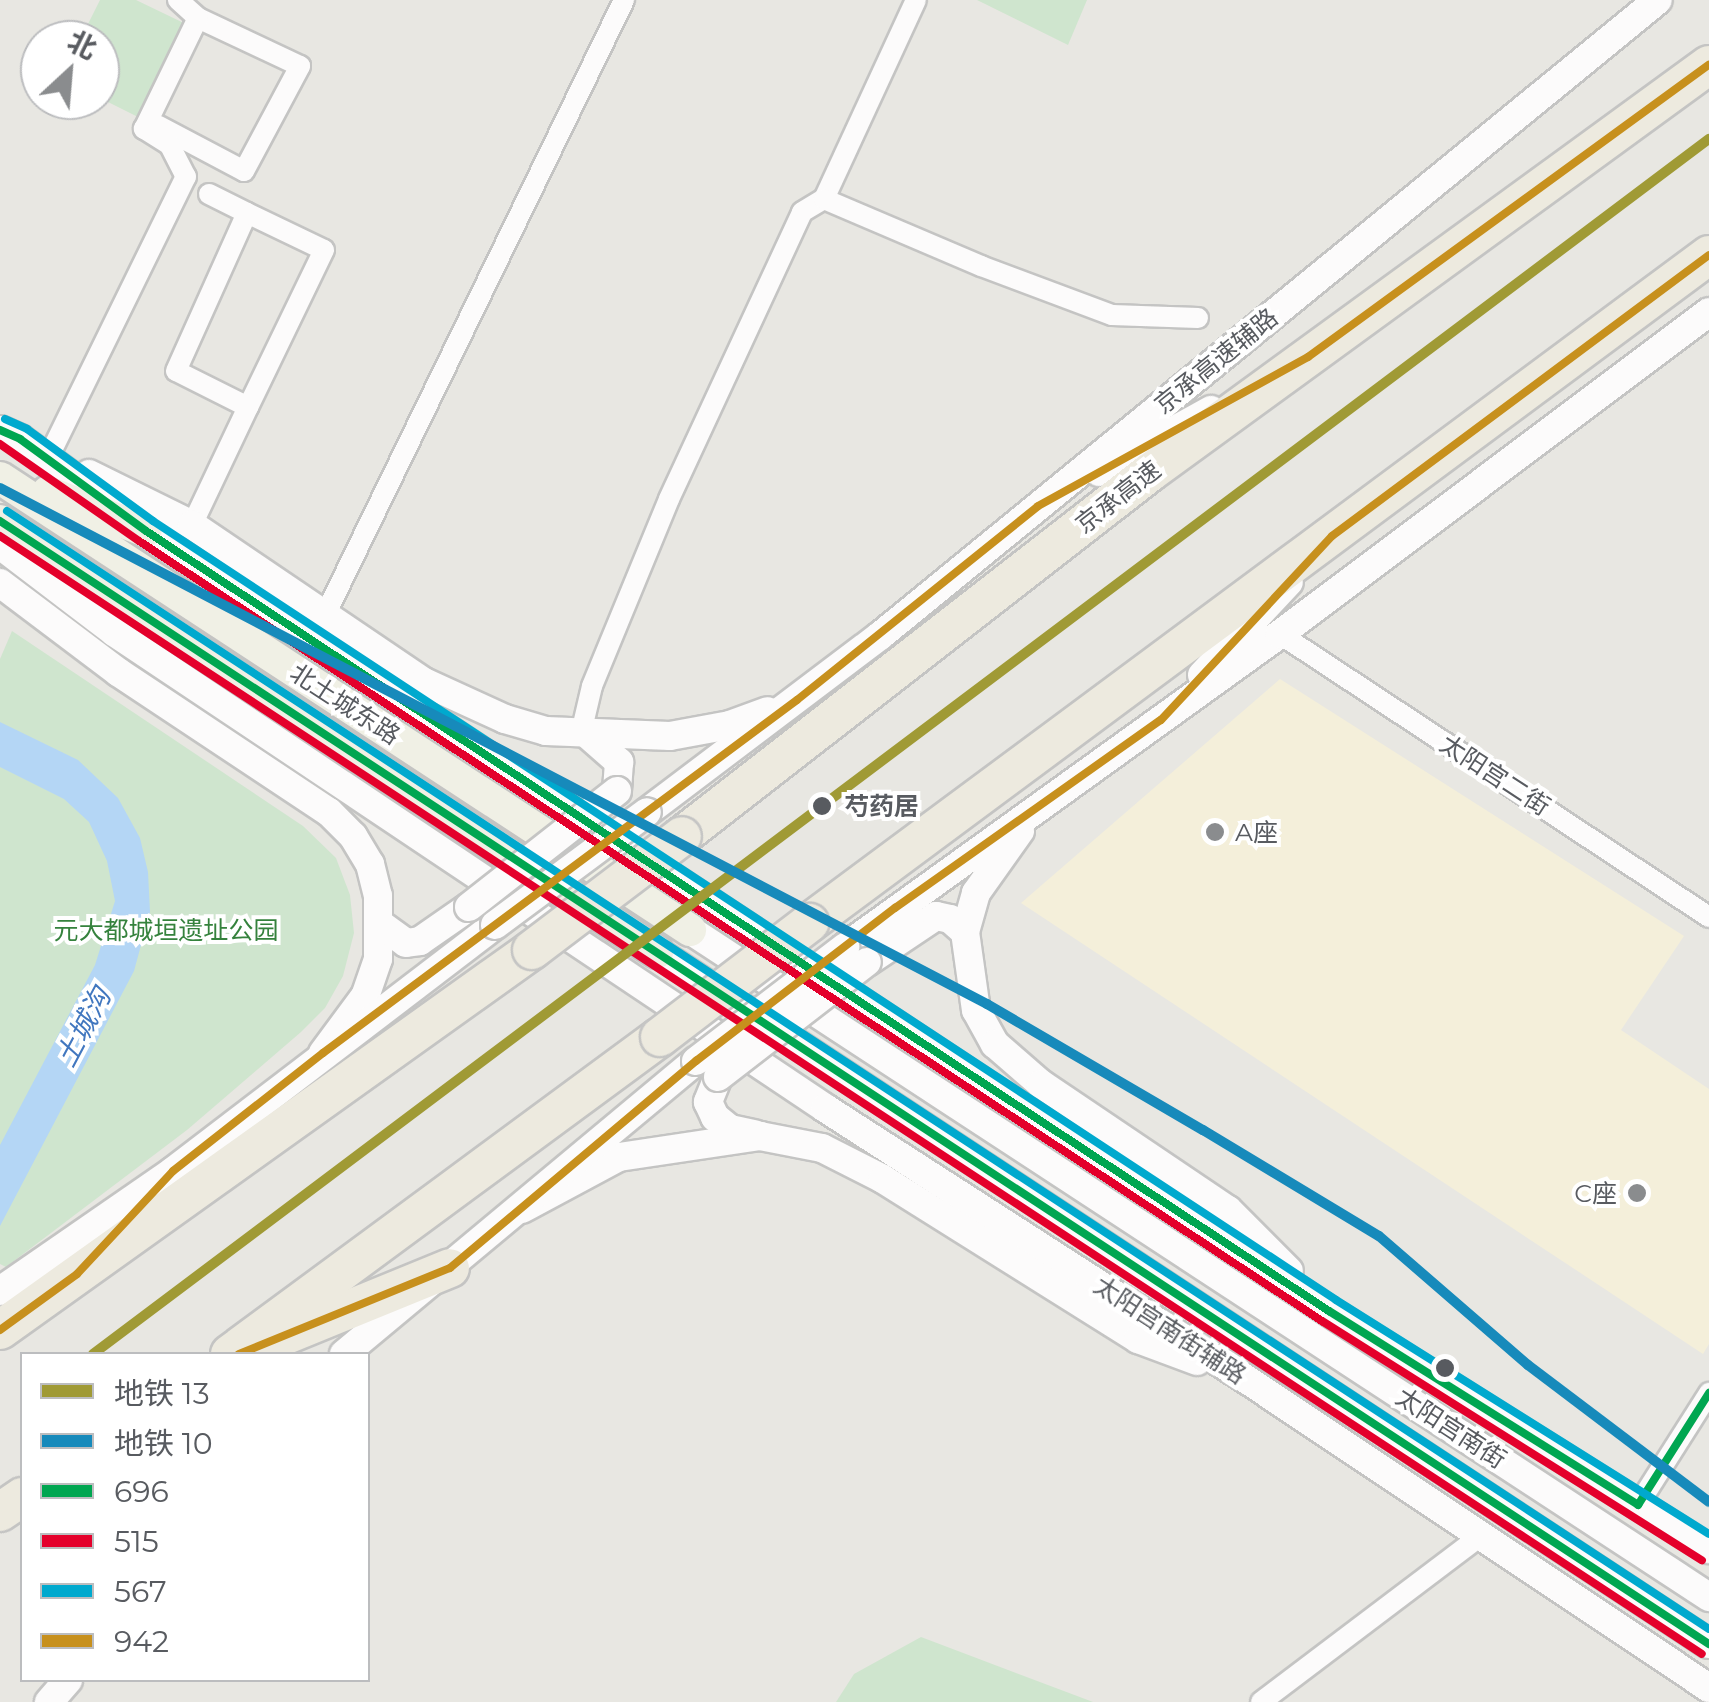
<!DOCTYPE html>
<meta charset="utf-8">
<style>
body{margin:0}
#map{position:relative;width:1709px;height:1702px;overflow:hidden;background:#e8e7e2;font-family:Montserrat,"Noto Sans SC",sans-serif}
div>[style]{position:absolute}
.commercial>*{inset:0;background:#f4efda}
.green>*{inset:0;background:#cfe5ce}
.water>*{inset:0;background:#b4d6f5}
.roads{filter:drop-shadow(2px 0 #c4c4c3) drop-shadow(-2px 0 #c4c4c3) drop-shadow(0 2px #c4c4c3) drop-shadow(0 -2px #c4c4c3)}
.street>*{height:20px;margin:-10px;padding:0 10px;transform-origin:10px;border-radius:10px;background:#fcfbfb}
.secondary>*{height:28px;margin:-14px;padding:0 14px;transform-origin:14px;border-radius:14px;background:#fcfbfb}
.primary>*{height:32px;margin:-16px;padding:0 16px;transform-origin:16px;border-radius:16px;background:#f0f0e5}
.highway>*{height:38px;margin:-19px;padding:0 19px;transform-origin:19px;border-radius:19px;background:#edeadf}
.bridges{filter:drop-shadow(2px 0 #c5c5c4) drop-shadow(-2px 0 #c5c5c4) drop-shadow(0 2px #c5c5c4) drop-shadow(0 -2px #c5c5c4)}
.secondary-bridge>*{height:28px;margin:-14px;padding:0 14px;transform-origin:14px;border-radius:14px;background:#fcfbfb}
.highway-bridge>*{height:38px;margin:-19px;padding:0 19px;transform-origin:19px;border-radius:19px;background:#edeadf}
.bus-1>*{height:8px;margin:-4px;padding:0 4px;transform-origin:4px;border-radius:4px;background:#00a651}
.bus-2>*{height:8px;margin:-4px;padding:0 4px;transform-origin:4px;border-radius:4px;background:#e4002b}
.bus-3>*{height:8px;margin:-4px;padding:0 4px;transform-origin:4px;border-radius:4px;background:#00a9ce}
.bus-4>*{height:8px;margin:-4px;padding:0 4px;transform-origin:4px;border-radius:4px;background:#c7901d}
.metro-1>*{height:10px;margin:-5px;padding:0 5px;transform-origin:5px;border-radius:5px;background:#a09a35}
.metro-2>*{height:10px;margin:-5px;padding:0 5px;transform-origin:5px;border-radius:5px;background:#178abb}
.dots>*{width:28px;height:28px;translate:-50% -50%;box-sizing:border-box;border:5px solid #fff;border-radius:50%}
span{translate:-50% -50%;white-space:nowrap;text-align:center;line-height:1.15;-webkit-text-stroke:8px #fff;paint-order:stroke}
.street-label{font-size:25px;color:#585b60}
.stop-label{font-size:25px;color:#585b60;font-weight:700}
.left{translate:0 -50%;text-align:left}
.poi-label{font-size:25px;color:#585b60}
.right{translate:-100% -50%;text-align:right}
.park-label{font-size:25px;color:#35823d}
.water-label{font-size:28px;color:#4177bf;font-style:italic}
.legend{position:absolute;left:20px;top:1352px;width:350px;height:330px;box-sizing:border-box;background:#fff;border:2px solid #bcbdbf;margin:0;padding:12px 18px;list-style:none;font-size:30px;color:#585b60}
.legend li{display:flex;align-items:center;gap:20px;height:50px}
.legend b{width:50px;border:2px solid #bcbdbf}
.north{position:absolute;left:20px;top:20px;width:100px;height:100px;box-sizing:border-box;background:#fff;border:2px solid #bcbdbf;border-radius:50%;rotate:26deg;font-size:28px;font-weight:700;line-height:40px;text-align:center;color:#585b60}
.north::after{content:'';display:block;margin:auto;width:35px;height:45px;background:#8a8c8e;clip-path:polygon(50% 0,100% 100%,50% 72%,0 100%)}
</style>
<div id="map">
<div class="commercial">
<i style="clip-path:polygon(1280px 679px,1684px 936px,1621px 1030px,1709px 1089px,1709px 1344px,1703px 1354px,1021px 903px)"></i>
</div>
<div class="green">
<i style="clip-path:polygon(100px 0,136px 0,190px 26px,144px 120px,100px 98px,100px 40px,80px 40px)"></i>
<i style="clip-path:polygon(977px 0,1087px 0,1068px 45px)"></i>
<i style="clip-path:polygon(12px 631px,303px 826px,336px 858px,350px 895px,354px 933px,343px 976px,325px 1008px,301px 1032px,187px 1130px,6px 1267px,0 1264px,0 659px)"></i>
<i style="clip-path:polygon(921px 1637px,1093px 1702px,836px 1702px,854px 1674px)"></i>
</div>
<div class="water">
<i style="clip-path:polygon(0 722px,78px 760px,118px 798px,140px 838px,148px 872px,150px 912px,134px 971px,0 1226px,0 1145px,95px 965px,115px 901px,107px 861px,89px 822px,64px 799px,0 767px)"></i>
</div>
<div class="roads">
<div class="street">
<i style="left:159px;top:126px;width:96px;rotate:27.9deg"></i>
<i style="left:244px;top:171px;width:119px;rotate:-61.9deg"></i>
<i style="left:300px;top:66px;width:113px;rotate:-154.8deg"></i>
<i style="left:209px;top:194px;width:42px;rotate:26.6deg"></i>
<i style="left:824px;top:199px;width:219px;rotate:-65.2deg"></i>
<i style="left:50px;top:454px;width:309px;rotate:-63.9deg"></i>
<i style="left:186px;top:177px;width:36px;rotate:-117deg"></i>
<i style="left:170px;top:145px;width:31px;rotate:-148deg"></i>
<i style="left:144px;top:129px;width:123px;rotate:-64.1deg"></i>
<i style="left:198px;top:18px;width:27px;rotate:-138deg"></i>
<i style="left:192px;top:525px;width:131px;rotate:-64.6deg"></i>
<i style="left:248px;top:407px;width:80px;rotate:-153.4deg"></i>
<i style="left:176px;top:371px;width:173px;rotate:-65.8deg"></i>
<i style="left:247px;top:213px;width:85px;rotate:25.7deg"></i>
<i style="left:324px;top:250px;width:174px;rotate:115.8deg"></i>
<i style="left:326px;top:613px;width:682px;rotate:-64.07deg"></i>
<i style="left:1280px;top:634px;width:514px;rotate:33.41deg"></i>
<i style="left:581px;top:733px;width:48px;rotate:-76.8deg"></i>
<i style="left:592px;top:686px;width:202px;rotate:-67.6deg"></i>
<i style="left:669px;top:499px;width:316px;rotate:-65.1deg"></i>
<i style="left:802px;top:212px;width:26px;rotate:-31deg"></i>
<i style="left:824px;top:199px;width:171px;rotate:23.1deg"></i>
<i style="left:981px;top:266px;width:140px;rotate:20.5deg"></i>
<i style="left:1112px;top:315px;width:86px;rotate:2deg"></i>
<i style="left:1638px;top:1505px;width:133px;rotate:-57.6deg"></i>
<i style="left:1261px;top:1702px;width:273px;rotate:-37.1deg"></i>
</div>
<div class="secondary">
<i style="left:0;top:430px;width:22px;rotate:24deg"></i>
<i style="left:20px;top:439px;width:156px;rotate:36.1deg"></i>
<i style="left:146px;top:531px;width:1417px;rotate:33.4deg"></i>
<i style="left:1329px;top:1311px;width:448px;rotate:32.1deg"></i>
<i style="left:1099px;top:472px;width:128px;rotate:-29deg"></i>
<i style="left:89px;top:474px;width:115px;rotate:26.3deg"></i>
<i style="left:192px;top:525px;width:280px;rotate:34.1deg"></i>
<i style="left:424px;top:682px;width:89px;rotate:24.6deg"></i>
<i style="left:505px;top:719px;width:43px;rotate:16.3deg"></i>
<i style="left:546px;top:731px;width:124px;rotate:2.3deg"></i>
<i style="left:670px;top:736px;width:61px;rotate:-10.4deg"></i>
<i style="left:730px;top:725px;width:40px;rotate:-20.2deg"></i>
<i style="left:0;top:545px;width:143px;rotate:37.3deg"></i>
<i style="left:114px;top:632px;width:856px;rotate:33.8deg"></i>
<i style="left:825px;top:1108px;width:504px;rotate:32.78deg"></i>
<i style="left:1249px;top:1381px;width:553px;rotate:33.72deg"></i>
<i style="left:0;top:583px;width:148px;rotate:37deg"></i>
<i style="left:118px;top:672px;width:253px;rotate:33.6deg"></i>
<i style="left:329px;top:812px;width:34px;rotate:45deg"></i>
<i style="left:353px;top:836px;width:33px;rotate:59deg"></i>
<i style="left:370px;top:864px;width:33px;rotate:76deg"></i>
<i style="left:378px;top:896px;width:63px;rotate:90deg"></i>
<i style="left:378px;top:959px;width:39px;rotate:109deg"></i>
<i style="left:365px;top:996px;width:71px;rotate:126.4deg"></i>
<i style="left:1202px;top:675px;width:127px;rotate:-46.9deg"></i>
<i style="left:587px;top:734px;width:43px;rotate:41.2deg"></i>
<i style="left:619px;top:762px;width:29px;rotate:94deg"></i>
<i style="left:647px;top:812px;width:293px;rotate:-37.1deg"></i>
<i style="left:881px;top:635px;width:1003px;rotate:-39.26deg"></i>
<i style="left:1020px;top:831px;width:76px;rotate:125.4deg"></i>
<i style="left:976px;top:893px;width:41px;rotate:105.8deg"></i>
<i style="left:965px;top:932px;width:79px;rotate:82deg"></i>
<i style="left:976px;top:1010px;width:39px;rotate:61deg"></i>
<i style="left:995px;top:1044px;width:61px;rotate:41deg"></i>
<i style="left:1041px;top:1084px;width:225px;rotate:34deg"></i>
<i style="left:1228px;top:1210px;width:86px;rotate:45deg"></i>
<i style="left:380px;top:924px;width:32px;rotate:36deg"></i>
<i style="left:406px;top:943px;width:14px;rotate:-8deg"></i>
<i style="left:420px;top:941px;width:60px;rotate:-34.8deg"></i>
<i style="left:690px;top:930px;width:1218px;rotate:33.21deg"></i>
<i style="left:845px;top:947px;width:536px;rotate:-35.74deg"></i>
<i style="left:1280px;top:634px;width:536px;rotate:-36.89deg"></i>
<i style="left:657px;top:952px;width:1259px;rotate:33.34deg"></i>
<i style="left:867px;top:962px;width:83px;rotate:-33.7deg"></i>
<i style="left:936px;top:916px;width:14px;rotate:12deg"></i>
<i style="left:950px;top:919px;width:20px;rotate:41deg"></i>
<i style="left:718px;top:1077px;width:27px;rotate:112deg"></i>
<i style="left:708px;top:1102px;width:17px;rotate:65deg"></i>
<i style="left:715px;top:1117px;width:19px;rotate:39deg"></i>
<i style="left:730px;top:1129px;width:25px;rotate:12deg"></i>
<i style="left:522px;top:1209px;width:110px;rotate:-28.2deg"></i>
<i style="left:619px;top:1157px;width:143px;rotate:-8.5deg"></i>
<i style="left:760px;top:1136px;width:63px;rotate:11deg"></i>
<i style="left:822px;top:1148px;width:68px;rotate:26.9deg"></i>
<i style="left:883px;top:1179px;width:301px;rotate:32.1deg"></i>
<i style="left:1138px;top:1339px;width:63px;rotate:20.4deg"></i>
<i style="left:0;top:1291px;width:211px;rotate:-34.7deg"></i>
<i style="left:173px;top:1171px;width:405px;rotate:-37.4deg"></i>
<i style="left:344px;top:1354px;width:458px;rotate:-39.8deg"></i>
<i style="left:49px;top:1702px;width:29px;rotate:-49deg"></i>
</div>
<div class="primary">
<i style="left:0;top:478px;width:825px;rotate:33.23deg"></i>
<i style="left:48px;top:492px;width:105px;rotate:21.7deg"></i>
<i style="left:0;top:521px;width:786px;rotate:33.27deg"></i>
</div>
<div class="highway">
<i style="left:682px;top:836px;width:591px;rotate:-37.86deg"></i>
<i style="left:1149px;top:473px;width:693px;rotate:-36.08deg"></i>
<i style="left:809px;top:923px;width:1121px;rotate:-36.58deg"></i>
<i style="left:0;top:1330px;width:654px;rotate:-35.54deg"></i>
<i style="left:274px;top:1340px;width:190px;rotate:-22.2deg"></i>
<i style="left:230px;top:1354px;width:534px;rotate:-36.4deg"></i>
<i style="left:0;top:1512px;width:27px;rotate:-34deg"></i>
</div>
</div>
<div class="bridges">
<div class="secondary-bridge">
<i style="left:469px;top:907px;width:188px;rotate:-38.1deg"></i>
<i style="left:495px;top:925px;width:189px;rotate:-36.6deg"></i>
<i style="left:696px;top:1061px;width:188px;rotate:-37.4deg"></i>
<i style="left:718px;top:1077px;width:188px;rotate:-37.7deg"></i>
</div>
<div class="highway-bridge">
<i style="left:532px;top:950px;width:188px;rotate:-37.2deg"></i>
<i style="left:660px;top:1037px;width:188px;rotate:-37.4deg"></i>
</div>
</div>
<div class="bus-1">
<i style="left:0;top:430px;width:22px;rotate:24deg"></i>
<i style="left:20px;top:439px;width:156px;rotate:36.1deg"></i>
<i style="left:146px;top:531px;width:1417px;rotate:33.4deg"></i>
<i style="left:1329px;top:1311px;width:365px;rotate:32.1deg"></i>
<i style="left:1638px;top:1505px;width:133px;rotate:-57.6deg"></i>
<i style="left:0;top:521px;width:2045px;rotate:33.31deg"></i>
</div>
<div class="bus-2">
<i style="left:0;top:444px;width:169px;rotate:34.9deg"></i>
<i style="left:139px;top:541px;width:1417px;rotate:33.4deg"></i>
<i style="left:1322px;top:1321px;width:449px;rotate:32.2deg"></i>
<i style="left:0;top:536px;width:2036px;rotate:33.3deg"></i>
</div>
<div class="bus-3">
<i style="left:5px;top:419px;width:24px;rotate:24deg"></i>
<i style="left:27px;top:429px;width:156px;rotate:36.1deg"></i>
<i style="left:153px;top:521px;width:1416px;rotate:33.36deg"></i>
<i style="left:1336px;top:1300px;width:440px;rotate:32.1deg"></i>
<i style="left:7px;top:511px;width:2036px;rotate:33.3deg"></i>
</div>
<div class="bus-4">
<i style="left:0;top:1330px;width:95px;rotate:-36deg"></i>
<i style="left:77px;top:1274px;width:141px;rotate:-47deg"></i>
<i style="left:173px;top:1171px;width:191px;rotate:-38.2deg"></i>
<i style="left:323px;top:1053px;width:591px;rotate:-36.68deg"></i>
<i style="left:797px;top:700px;width:309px;rotate:-38.8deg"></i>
<i style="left:1038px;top:506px;width:308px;rotate:-28.9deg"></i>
<i style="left:1308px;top:357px;width:496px;rotate:-36.1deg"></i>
<i style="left:239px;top:1354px;width:228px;rotate:-22.2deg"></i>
<i style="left:450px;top:1268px;width:322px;rotate:-40.1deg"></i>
<i style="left:696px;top:1061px;width:251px;rotate:-37.6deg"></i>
<i style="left:895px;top:908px;width:326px;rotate:-35.3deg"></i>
<i style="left:1161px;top:720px;width:251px;rotate:-47.1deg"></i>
<i style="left:1332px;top:536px;width:470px;rotate:-36.7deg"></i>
</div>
<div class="metro-1">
<i style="left:93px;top:1354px;width:2022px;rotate:-36.94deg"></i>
</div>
<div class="metro-2">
<i style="left:0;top:488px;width:1114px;rotate:27.6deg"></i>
<i style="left:987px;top:1004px;width:250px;rotate:30.3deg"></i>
<i style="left:1203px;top:1130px;width:205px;rotate:31.1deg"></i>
<i style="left:1379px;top:1236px;width:197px;rotate:40.9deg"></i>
<i style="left:1528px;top:1365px;width:227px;rotate:37.1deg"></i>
</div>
<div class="dots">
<i style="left:822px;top:806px;background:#585b60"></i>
<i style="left:1215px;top:832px;background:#8a8c8e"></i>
<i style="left:1637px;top:1193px;background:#8a8c8e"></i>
<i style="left:1445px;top:1368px;background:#585b60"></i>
</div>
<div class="street-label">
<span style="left:1216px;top:361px;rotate:-39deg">京承高速辅路</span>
<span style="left:1118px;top:497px;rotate:-38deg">京承高速</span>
<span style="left:345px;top:704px;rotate:33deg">北土城东路</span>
<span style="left:1495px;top:775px;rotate:33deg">太阳宫二街</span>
<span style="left:1170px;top:1330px;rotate:33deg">太阳宫南街辅路</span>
<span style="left:1451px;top:1428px;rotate:33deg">太阳宫南街</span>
</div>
<div class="stop-label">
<span class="left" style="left:844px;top:806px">芍药居</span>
</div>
<div class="poi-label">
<span class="left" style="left:1235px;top:832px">A座</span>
<span class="right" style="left:1617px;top:1193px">C座</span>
</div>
<div class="park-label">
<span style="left:166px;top:930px">元大都城垣遗址公园</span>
</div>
<div class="water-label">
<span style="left:83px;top:1027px;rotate:-62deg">土城沟</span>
</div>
<ul class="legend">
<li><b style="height:12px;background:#a09a35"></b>地铁 13</li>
<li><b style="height:12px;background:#178abb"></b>地铁 10</li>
<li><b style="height:12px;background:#00a651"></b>696</li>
<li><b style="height:12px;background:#e4002b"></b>515</li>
<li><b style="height:12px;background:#00a9ce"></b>567</li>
<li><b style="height:12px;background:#c7901d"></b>942</li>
</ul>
<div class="north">北</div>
</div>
